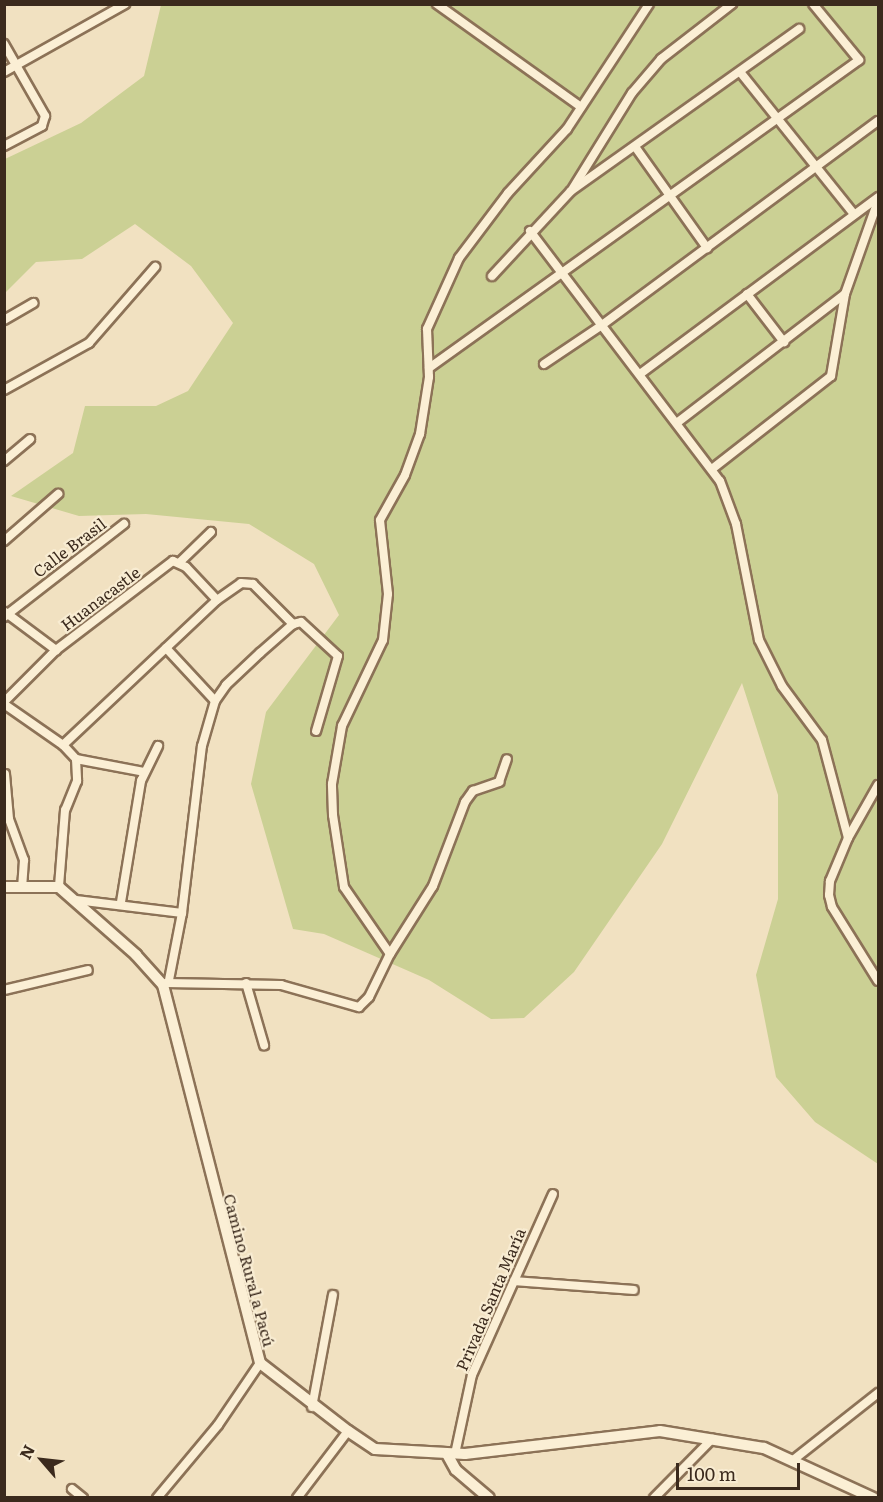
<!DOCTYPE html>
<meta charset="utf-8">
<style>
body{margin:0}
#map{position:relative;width:883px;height:1502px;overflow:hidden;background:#f1e1c1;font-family:Literata,serif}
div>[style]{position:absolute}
.green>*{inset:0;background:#cbd094}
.roads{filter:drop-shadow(2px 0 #8c7257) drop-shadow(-2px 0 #8c7257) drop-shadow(0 2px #8c7257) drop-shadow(0 -2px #8c7257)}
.minor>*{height:8px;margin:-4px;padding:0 4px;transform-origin:4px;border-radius:4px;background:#fbefd5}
.tertiary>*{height:10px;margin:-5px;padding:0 5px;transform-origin:5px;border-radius:5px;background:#fbefd5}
span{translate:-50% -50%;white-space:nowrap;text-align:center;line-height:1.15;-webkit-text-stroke:4.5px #f8ecd2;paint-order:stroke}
.street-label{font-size:16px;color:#3b2a1d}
.frame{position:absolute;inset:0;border:6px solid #3b2a1d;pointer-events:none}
.north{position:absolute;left:12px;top:1430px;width:60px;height:60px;-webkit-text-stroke:4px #f8ecd2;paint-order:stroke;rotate:298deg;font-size:16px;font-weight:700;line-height:24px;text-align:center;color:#3b2a1d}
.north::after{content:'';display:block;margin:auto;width:21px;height:27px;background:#3b2a1d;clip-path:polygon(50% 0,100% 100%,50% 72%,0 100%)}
.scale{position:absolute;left:676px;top:1463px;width:124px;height:27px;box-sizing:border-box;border:3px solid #3b2a1d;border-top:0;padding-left:8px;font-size:18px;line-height:21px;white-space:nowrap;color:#3b2a1d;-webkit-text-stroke:4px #f8ecd2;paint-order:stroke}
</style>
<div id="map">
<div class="green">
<i style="clip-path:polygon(161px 5px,878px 5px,878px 1164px,815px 1122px,776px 1077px,756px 975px,778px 899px,778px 795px,742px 683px,662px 844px,574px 972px,524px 1018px,491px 1019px,429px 980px,324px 934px,293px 929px,251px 784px,266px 712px,339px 615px,314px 564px,249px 524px,146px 514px,79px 516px,11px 496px,73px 453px,85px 406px,156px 406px,188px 391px,233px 323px,191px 266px,135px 224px,82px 259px,36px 262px,5px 293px,5px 159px,81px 123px,144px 76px)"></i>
</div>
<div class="roads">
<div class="minor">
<i style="left:437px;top:4px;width:177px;rotate:35.6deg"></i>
<i style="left:4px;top:44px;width:83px;rotate:60.3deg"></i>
<i style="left:45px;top:116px;width:10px;rotate:107deg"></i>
<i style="left:42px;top:126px;width:43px;rotate:152.2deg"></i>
<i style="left:4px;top:72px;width:139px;rotate:-29.3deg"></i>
<i style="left:741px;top:73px;width:181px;rotate:51.3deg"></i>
<i style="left:636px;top:148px;width:123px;rotate:54.6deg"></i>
<i style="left:573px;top:188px;width:112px;rotate:-58.2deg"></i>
<i style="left:632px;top:93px;width:45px;rotate:-49.5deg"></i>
<i style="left:661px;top:59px;width:90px;rotate:-37.8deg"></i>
<i style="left:530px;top:231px;width:314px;rotate:52.8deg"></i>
<i style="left:720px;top:481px;width:46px;rotate:69.6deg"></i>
<i style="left:736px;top:524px;width:118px;rotate:78.8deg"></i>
<i style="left:759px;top:640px;width:51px;rotate:63.4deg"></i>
<i style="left:782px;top:686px;width:67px;rotate:53.5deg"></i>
<i style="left:822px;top:740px;width:101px;rotate:75.1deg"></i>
<i style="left:492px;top:276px;width:116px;rotate:-47.1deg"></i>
<i style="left:571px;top:191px;width:280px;rotate:-35.4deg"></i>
<i style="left:747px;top:294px;width:61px;rotate:52.4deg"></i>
<i style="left:4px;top:320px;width:34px;rotate:-30deg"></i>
<i style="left:544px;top:364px;width:70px;rotate:-33.9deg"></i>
<i style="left:602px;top:325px;width:343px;rotate:-36.5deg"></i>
<i style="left:429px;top:368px;width:529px;rotate:-35.61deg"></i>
<i style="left:859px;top:60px;width:72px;rotate:-129.4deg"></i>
<i style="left:640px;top:374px;width:297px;rotate:-36.6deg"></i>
<i style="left:4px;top:390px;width:97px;rotate:-28.9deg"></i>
<i style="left:89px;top:343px;width:101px;rotate:-49deg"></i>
<i style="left:678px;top:422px;width:210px;rotate:-37.5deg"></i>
<i style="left:4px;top:461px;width:34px;rotate:-40deg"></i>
<i style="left:712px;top:469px;width:151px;rotate:-38deg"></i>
<i style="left:831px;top:376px;width:83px;rotate:-80.3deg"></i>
<i style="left:845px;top:294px;width:99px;rotate:-70.5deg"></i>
<i style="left:4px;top:541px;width:72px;rotate:-41deg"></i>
<i style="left:180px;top:562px;width:43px;rotate:-44.1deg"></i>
<i style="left:5px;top:612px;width:64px;rotate:36.7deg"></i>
<i style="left:4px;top:617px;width:152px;rotate:-37.8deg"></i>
<i style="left:166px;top:648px;width:72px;rotate:47.2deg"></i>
<i style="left:4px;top:702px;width:74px;rotate:-45deg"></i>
<i style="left:56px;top:650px;width:147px;rotate:-37.3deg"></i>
<i style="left:173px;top:561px;width:14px;rotate:25deg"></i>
<i style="left:186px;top:567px;width:45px;rotate:46.8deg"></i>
<i style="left:4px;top:704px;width:72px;rotate:34.8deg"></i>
<i style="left:63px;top:745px;width:19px;rotate:47deg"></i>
<i style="left:76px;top:759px;width:22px;rotate:87deg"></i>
<i style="left:77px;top:781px;width:31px;rotate:112deg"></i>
<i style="left:65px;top:810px;width:77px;rotate:94.5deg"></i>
<i style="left:63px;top:745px;width:212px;rotate:-43.3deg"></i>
<i style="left:217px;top:600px;width:29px;rotate:-35deg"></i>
<i style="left:241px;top:583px;width:12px;rotate:5deg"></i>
<i style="left:253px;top:584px;width:57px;rotate:45deg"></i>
<i style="left:76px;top:759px;width:69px;rotate:10.8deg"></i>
<i style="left:5px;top:774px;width:45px;rotate:84.9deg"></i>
<i style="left:9px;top:819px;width:44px;rotate:69.9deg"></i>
<i style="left:24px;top:860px;width:27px;rotate:94deg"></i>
<i style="left:878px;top:785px;width:61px;rotate:119.5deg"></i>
<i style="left:848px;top:838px;width:47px;rotate:112.7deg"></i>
<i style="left:830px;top:881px;width:14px;rotate:94deg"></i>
<i style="left:829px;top:895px;width:12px;rotate:76deg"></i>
<i style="left:832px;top:907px;width:87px;rotate:58.1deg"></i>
<i style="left:76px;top:900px;width:107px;rotate:7deg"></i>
<i style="left:121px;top:902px;width:123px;rotate:-80.6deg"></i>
<i style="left:141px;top:781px;width:39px;rotate:-64deg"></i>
<i style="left:390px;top:954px;width:81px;rotate:-124.5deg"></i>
<i style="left:344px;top:887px;width:73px;rotate:-98.7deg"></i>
<i style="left:333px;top:815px;width:31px;rotate:-92deg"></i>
<i style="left:332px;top:784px;width:59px;rotate:-80.2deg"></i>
<i style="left:342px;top:726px;width:95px;rotate:-64.5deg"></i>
<i style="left:383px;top:640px;width:46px;rotate:-83.8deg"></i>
<i style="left:388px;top:594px;width:74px;rotate:-96.2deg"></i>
<i style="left:380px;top:520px;width:51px;rotate:-60.9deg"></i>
<i style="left:405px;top:475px;width:44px;rotate:-69.9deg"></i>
<i style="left:420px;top:434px;width:58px;rotate:-81deg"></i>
<i style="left:429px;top:377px;width:48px;rotate:-92.4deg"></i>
<i style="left:427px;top:329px;width:78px;rotate:-65.7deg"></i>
<i style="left:459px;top:258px;width:81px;rotate:-53deg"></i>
<i style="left:508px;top:193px;width:87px;rotate:-47.3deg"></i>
<i style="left:567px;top:129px;width:149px;rotate:-56.7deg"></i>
<i style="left:169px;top:980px;width:68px;rotate:-79deg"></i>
<i style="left:182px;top:913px;width:168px;rotate:-83.2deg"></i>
<i style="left:202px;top:746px;width:47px;rotate:-73.9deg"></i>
<i style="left:215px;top:701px;width:19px;rotate:-55deg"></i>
<i style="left:226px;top:685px;width:47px;rotate:-43.3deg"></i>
<i style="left:260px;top:653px;width:44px;rotate:-41.3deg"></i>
<i style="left:293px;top:624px;width:8px;rotate:-14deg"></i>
<i style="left:301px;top:622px;width:50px;rotate:42.6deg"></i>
<i style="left:338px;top:656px;width:78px;rotate:106.3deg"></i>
<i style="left:166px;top:983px;width:115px;rotate:1deg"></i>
<i style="left:281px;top:985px;width:81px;rotate:15.8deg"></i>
<i style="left:359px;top:1007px;width:14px;rotate:-45deg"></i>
<i style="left:369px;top:997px;width:48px;rotate:-64deg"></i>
<i style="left:390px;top:954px;width:80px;rotate:-57.7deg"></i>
<i style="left:433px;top:886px;width:90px;rotate:-69.1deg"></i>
<i style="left:465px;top:802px;width:14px;rotate:-54deg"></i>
<i style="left:473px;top:791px;width:28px;rotate:-19deg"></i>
<i style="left:499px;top:782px;width:24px;rotate:-71deg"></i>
<i style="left:246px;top:983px;width:65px;rotate:73.8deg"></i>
<i style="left:4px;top:990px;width:86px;rotate:-13.4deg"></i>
<i style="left:514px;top:1281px;width:120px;rotate:4.3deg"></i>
<i style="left:312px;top:1407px;width:114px;rotate:-79.4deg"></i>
<i style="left:455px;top:1454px;width:81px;rotate:-77.9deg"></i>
<i style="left:472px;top:1375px;width:198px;rotate:-65.9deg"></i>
<i style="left:792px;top:1461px;width:110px;rotate:-38.3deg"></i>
<i style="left:72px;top:1489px;width:14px;rotate:39deg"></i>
<i style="left:157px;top:1498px;width:95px;rotate:-50.1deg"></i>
<i style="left:218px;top:1425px;width:75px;rotate:-55.9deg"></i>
<i style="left:297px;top:1498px;width:84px;rotate:-52.7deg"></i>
<i style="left:654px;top:1498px;width:83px;rotate:-45.5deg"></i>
</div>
<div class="tertiary">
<i style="left:4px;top:887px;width:55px"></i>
<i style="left:59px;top:887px;width:103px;rotate:41.4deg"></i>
<i style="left:136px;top:955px;width:40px;rotate:48deg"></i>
<i style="left:163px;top:985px;width:390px;rotate:75.6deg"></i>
<i style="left:260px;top:1363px;width:111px;rotate:37.7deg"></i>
<i style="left:348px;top:1431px;width:32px;rotate:34deg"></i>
<i style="left:375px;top:1449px;width:90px;rotate:3.2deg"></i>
<i style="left:465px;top:1454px;width:196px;rotate:-6.7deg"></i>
<i style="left:660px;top:1431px;width:105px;rotate:9.3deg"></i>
<i style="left:764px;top:1448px;width:120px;rotate:24.6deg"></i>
<i style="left:447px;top:1454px;width:18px;rotate:61deg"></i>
<i style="left:456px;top:1470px;width:43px;rotate:40.3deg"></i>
</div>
</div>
<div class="street-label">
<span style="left:69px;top:547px;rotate:-37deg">Calle Brasil</span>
<span style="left:100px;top:598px;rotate:-37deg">Huanacastle</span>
<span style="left:250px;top:1270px;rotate:75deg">Camino Rural a Pacú</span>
<span style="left:490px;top:1299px;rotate:-67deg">Privada Santa María</span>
</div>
<div class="frame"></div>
<div class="north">N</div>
<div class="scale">100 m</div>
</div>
